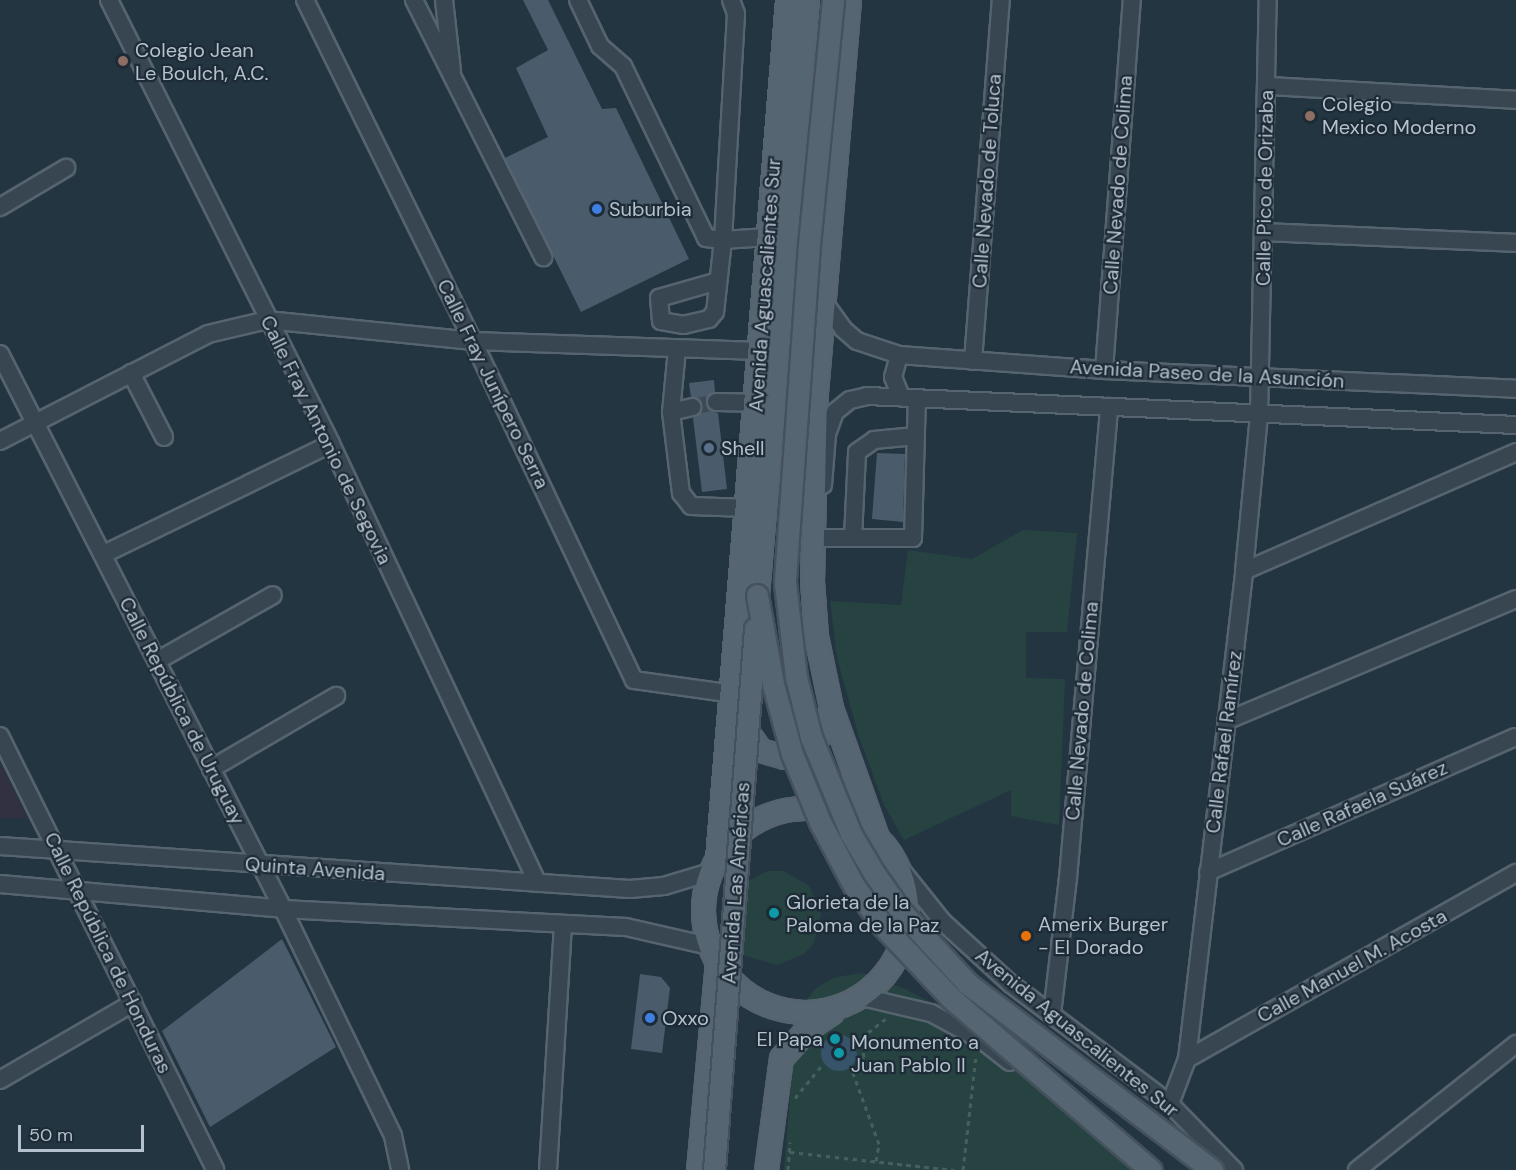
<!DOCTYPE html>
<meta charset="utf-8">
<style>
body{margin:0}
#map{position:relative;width:1516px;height:1170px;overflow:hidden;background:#243542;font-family:"DM Sans",sans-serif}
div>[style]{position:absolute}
.medical>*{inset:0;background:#313142}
.green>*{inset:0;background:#264342}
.water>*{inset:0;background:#37536a}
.round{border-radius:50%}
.building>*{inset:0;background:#4a5c6b}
.minor-tunnel>*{height:16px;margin-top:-8px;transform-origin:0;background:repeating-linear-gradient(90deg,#3a4a57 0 16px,transparent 0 24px)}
.path>*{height:3px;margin-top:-1.5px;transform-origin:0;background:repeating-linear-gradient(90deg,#445f5e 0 4.5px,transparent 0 9px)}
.roads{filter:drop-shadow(2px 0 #56646f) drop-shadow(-2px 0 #56646f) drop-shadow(0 2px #56646f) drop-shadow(0 -2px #56646f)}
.minor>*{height:16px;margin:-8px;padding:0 8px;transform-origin:8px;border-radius:8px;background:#384651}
.major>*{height:21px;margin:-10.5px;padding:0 10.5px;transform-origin:10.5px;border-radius:10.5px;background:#566572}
.major>.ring{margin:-10.5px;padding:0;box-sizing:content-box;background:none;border:21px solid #566572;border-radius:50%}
.bridges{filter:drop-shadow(2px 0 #45525e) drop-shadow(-2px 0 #45525e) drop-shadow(0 2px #45525e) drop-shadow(0 -2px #45525e)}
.major-bridge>*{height:21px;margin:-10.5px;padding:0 10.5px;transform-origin:10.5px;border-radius:10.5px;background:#566572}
.dots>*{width:16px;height:16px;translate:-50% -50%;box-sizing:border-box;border:3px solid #1d2b37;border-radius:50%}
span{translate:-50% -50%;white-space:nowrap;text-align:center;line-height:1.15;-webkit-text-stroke:4.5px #1d2b37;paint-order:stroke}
.poi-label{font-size:20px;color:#b5c1cc}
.left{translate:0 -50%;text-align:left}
.right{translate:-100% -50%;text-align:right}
.street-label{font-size:20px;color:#b5c1cc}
.scale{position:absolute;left:18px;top:1125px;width:126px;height:27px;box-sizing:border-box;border:3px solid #b5c1cc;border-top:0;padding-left:8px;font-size:18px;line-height:21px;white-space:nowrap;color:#b5c1cc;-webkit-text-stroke:4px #1d2b37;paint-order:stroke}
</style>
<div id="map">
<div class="medical">
<i style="clip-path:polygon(0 763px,28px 818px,0 818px)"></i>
</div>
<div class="green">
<i style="clip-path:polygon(1023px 530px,1077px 533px,1067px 632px,1026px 632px,1026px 678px,1065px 679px,1059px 825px,1011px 816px,1011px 790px,904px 840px,884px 805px,859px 737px,837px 658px,830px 601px,901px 605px,908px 550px,972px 559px)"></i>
<i style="clip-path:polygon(768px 871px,784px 871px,809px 886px,821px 914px,814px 943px,804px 954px,777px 965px,746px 956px,735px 944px,740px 885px)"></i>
<i style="clip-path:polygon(863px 973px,905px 989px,976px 1026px,1141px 1170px,784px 1170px,797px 1011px,816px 988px,836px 977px)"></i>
</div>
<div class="water">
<i class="round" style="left:821px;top:1035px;width:36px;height:36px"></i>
</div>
<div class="building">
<i style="clip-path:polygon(523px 0,548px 0,602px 109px,616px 108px,689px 259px,581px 312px,505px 158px,548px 137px,516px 68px,548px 50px)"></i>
<i style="clip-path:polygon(714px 380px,715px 392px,706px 402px,710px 411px,718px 413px,727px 489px,702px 492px,693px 418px,700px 414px,702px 405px,691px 397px,689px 383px)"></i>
<i style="clip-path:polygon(877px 453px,905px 454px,903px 522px,872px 519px)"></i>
<i style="clip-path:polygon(282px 939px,336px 1047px,210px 1127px,162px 1031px)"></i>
<i style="clip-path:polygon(640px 974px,661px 977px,670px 988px,662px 1053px,631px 1049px)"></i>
</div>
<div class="minor-tunnel">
<i style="left:692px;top:407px;width:25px;rotate:-12deg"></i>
</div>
<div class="path">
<i style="left:795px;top:1098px;width:44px;rotate:-50.5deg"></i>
<i style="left:790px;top:1152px;width:165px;rotate:6.3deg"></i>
<i style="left:876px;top:1161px;width:17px;rotate:-80deg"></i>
<i style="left:879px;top:1144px;width:76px;rotate:-110.1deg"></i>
<i style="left:853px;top:1073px;width:19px;rotate:-55deg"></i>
<i style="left:864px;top:1057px;width:19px;rotate:-99deg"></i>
<i style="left:861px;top:1038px;width:31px;rotate:-38deg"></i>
<i style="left:788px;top:1170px;width:28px;rotate:-86deg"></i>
<i style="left:963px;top:1170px;width:115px;rotate:-83.5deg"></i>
</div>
<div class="roads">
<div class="minor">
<i style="left:109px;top:0;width:496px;rotate:63.4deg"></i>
<i style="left:331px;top:444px;width:485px;rotate:64.8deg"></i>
<i style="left:305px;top:0;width:380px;rotate:63.8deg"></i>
<i style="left:473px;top:341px;width:375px;rotate:64.6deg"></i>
<i style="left:634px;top:680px;width:100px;rotate:8deg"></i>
<i style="left:414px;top:0;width:288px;rotate:63.3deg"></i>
<i style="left:444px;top:0;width:71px;rotate:83.6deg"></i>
<i style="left:578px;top:0;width:51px;rotate:64.4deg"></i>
<i style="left:600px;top:46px;width:30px;rotate:41deg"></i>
<i style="left:623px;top:66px;width:191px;rotate:64.2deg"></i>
<i style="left:706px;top:238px;width:17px;rotate:7deg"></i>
<i style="left:723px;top:240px;width:72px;rotate:96.3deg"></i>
<i style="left:715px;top:312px;width:9px;rotate:131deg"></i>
<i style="left:709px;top:319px;width:26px;rotate:167deg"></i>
<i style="left:684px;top:325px;width:23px;rotate:-170deg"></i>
<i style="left:661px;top:321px;width:23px;rotate:-95deg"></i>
<i style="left:659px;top:298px;width:61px;rotate:-16.1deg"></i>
<i style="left:731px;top:0;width:15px;rotate:70deg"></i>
<i style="left:736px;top:14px;width:226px;rotate:93.3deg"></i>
<i style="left:723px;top:240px;width:45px;rotate:-3.8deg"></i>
<i style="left:1268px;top:86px;width:248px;rotate:3.2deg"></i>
<i style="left:0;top:207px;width:77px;rotate:-30.6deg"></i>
<i style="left:1265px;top:232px;width:251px;rotate:2.5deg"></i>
<i style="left:823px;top:301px;width:34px;rotate:54deg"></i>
<i style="left:843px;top:329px;width:18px;rotate:41deg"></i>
<i style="left:857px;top:341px;width:44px;rotate:18.4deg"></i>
<i style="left:899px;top:355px;width:206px;rotate:4.2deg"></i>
<i style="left:1104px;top:370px;width:412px;rotate:2.6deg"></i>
<i style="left:677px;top:349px;width:63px;rotate:95.4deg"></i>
<i style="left:671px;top:412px;width:82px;rotate:83deg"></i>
<i style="left:681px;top:493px;width:16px;rotate:52deg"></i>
<i style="left:691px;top:506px;width:57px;rotate:2deg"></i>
<i style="left:0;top:354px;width:623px;rotate:62.98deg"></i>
<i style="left:283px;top:909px;width:252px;rotate:64.1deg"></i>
<i style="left:393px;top:1136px;width:35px;rotate:78deg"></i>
<i style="left:899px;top:355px;width:23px;rotate:105deg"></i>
<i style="left:893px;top:377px;width:22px;rotate:68deg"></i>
<i style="left:973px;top:361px;width:362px;rotate:-85.6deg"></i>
<i style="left:1104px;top:370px;width:371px;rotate:-85.7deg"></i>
<i style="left:131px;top:373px;width:72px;rotate:62.7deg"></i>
<i style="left:716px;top:402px;width:39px;rotate:1deg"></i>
<i style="left:671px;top:412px;width:22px;rotate:-13deg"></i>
<i style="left:0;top:441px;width:234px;rotate:-27.2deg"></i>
<i style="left:208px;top:334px;width:61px;rotate:-13.3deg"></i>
<i style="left:267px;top:320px;width:207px;rotate:5.8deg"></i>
<i style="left:473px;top:341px;width:286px;rotate:2deg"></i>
<i style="left:823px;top:485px;width:51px;rotate:-85.5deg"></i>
<i style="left:827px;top:434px;width:23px;rotate:-70deg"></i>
<i style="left:835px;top:412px;width:19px;rotate:-39deg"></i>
<i style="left:850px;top:400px;width:17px;rotate:-13deg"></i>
<i style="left:867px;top:396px;width:650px;rotate:2.56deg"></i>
<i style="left:814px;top:538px;width:99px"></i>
<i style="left:913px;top:538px;width:140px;rotate:-88.4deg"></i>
<i style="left:853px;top:538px;width:86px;rotate:-87.3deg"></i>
<i style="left:857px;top:452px;width:21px;rotate:-35deg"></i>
<i style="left:874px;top:440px;width:42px;rotate:-5.4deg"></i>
<i style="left:104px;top:554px;width:252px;rotate:-25.9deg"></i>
<i style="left:1244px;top:571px;width:297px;rotate:-23.6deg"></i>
<i style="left:157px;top:661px;width:133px;rotate:-29.6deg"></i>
<i style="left:1226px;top:721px;width:315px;rotate:-22.8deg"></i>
<i style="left:0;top:736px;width:484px;rotate:63.6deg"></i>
<i style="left:211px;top:769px;width:145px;rotate:-30.3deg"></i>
<i style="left:0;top:846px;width:631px;rotate:3.9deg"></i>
<i style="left:630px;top:889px;width:34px;rotate:-5deg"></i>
<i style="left:664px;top:886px;width:48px;rotate:-16.9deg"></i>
<i style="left:899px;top:867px;width:70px;rotate:51.3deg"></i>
<i style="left:943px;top:922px;width:92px;rotate:42.4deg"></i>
<i style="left:1011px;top:984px;width:199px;rotate:37deg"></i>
<i style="left:1170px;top:1104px;width:92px;rotate:45.9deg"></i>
<i style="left:1208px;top:872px;width:336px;rotate:-23.7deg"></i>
<i style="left:0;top:884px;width:284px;rotate:5deg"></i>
<i style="left:283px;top:909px;width:343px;rotate:3deg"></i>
<i style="left:626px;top:927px;width:85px;rotate:12.9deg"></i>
<i style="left:862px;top:997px;width:71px;rotate:13.1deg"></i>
<i style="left:931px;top:1013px;width:59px;rotate:28.3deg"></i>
<i style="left:983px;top:1041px;width:34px;rotate:38deg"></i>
<i style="left:1052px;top:1014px;width:137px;rotate:-83.3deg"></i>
<i style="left:1068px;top:878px;width:473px;rotate:-85deg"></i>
<i style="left:1187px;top:1059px;width:378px;rotate:-29.5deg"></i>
<i style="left:0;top:1080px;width:154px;rotate:-30.1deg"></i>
<i style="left:1170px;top:1104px;width:48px;rotate:-69.3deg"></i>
<i style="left:1187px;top:1059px;width:491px;rotate:-83.3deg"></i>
<i style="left:1244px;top:571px;width:158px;rotate:-84.5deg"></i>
<i style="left:1259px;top:414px;width:414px;rotate:-88.8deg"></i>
<i style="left:548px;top:1170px;width:246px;rotate:-86.5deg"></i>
<i style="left:1357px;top:1170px;width:203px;rotate:-38.4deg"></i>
</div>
<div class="major">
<i style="left:849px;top:0;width:392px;rotate:94.8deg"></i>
<i style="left:816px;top:391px;width:190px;rotate:91.2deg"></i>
<i style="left:812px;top:581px;width:55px;rotate:85.8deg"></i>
<i style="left:816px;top:636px;width:74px;rotate:78.2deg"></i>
<i style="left:831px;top:708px;width:137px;rotate:70.4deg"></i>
<i style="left:757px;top:595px;width:597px;rotate:-85.2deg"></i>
<i style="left:741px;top:723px;width:33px;rotate:55deg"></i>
<i style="left:760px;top:750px;width:25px;rotate:16deg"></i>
<i style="left:784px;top:757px;width:25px;rotate:-21deg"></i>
<i style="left:807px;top:748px;width:23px;rotate:-45deg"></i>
<i style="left:823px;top:732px;width:25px;rotate:-72deg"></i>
<i class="ring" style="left:703px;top:808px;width:183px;height:183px"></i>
<i style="left:717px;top:858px;width:861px;rotate:-85.34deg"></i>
<i style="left:698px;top:1170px;width:210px;rotate:-84.8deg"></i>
<i style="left:766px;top:1170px;width:113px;rotate:-82.4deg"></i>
<i style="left:781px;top:1058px;width:39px;rotate:-48deg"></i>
<i style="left:807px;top:1029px;width:30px;rotate:-34deg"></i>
</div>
</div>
<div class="bridges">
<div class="major-bridge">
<i style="left:833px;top:0;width:246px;rotate:95.6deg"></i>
<i style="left:809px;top:245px;width:339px;rotate:94.1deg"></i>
<i style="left:785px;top:583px;width:95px;rotate:83.3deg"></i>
<i style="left:796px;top:677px;width:62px;rotate:76deg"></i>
<i style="left:811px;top:737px;width:105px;rotate:67.6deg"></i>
<i style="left:851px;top:834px;width:45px;rotate:59.5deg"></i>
<i style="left:874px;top:873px;width:45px;rotate:54.9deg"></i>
<i style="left:900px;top:910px;width:100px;rotate:47.4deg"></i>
<i style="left:968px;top:984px;width:307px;rotate:37.3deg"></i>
<i style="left:757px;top:595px;width:90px;rotate:79.8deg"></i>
<i style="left:773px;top:684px;width:73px;rotate:74.8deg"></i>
<i style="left:792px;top:754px;width:74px;rotate:67.6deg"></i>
<i style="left:820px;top:822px;width:72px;rotate:62deg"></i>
<i style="left:854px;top:886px;width:49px;rotate:54.1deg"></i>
<i style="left:883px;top:926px;width:100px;rotate:46.6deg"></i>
<i style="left:952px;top:999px;width:262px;rotate:40.7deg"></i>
<i style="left:714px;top:1170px;width:543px;rotate:-85.67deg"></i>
</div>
</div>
<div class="dots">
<i style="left:123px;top:61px;background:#8d6e63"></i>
<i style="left:1310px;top:116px;background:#8d6e63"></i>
<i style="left:597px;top:209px;background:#3f7fe0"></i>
<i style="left:709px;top:448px;background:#5c6f8a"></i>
<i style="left:774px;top:913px;background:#0f9aa8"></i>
<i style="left:1026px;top:936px;background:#e8710a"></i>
<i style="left:650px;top:1018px;background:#3f7fe0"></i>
<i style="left:835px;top:1039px;background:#0f9aa8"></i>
<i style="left:839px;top:1053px;background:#0f9aa8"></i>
</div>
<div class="poi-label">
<span class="left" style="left:135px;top:62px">Colegio Jean<br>Le Boulch, A.C.</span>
<span class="left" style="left:1322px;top:116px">Colegio<br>Mexico Moderno</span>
<span class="left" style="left:609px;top:209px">Suburbia</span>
<span class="left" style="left:721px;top:448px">Shell</span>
<span class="left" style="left:786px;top:914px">Glorieta de la<br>Paloma de la Paz</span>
<span class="left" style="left:1038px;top:936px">Amerix Burger<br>- El Dorado</span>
<span class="left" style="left:662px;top:1018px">Oxxo</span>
<span class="right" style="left:823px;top:1039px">El Papa</span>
<span class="left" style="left:851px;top:1054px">Monumento a<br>Juan Pablo II</span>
</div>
<div class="street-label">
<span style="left:987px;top:181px;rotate:-86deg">Calle Nevado de Toluca</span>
<span style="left:1118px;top:185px;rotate:-86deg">Calle Nevado de Colima</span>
<span style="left:1265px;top:188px;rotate:-89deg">Calle Pico de Orizaba</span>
<span style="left:765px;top:285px;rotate:-86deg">Avenida Aguascalientes Sur</span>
<span style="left:1207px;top:374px;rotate:3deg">Avenida Paseo de la Asunción</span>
<span style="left:493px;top:384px;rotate:64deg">Calle Fray Junípero Serra</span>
<span style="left:326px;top:440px;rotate:64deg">Calle Fray Antonio de Segovia</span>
<span style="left:182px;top:711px;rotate:63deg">Calle República de Uruguay</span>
<span style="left:1082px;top:711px;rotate:-85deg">Calle Nevado de Colima</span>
<span style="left:1224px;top:742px;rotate:-83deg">Calle Rafael Ramírez</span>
<span style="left:1362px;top:804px;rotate:-24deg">Calle Rafaela Suárez</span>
<span style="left:315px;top:869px;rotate:4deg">Quinta Avenida</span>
<span style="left:736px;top:883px;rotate:-86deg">Avenida Las Américas</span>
<span style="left:108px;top:953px;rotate:64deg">Calle República de Honduras</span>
<span style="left:1352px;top:966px;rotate:-29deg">Calle Manuel M. Acosta</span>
<span style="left:1077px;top:1033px;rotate:39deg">Avenida Aguascalientes Sur</span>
</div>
<div class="scale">50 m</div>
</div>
